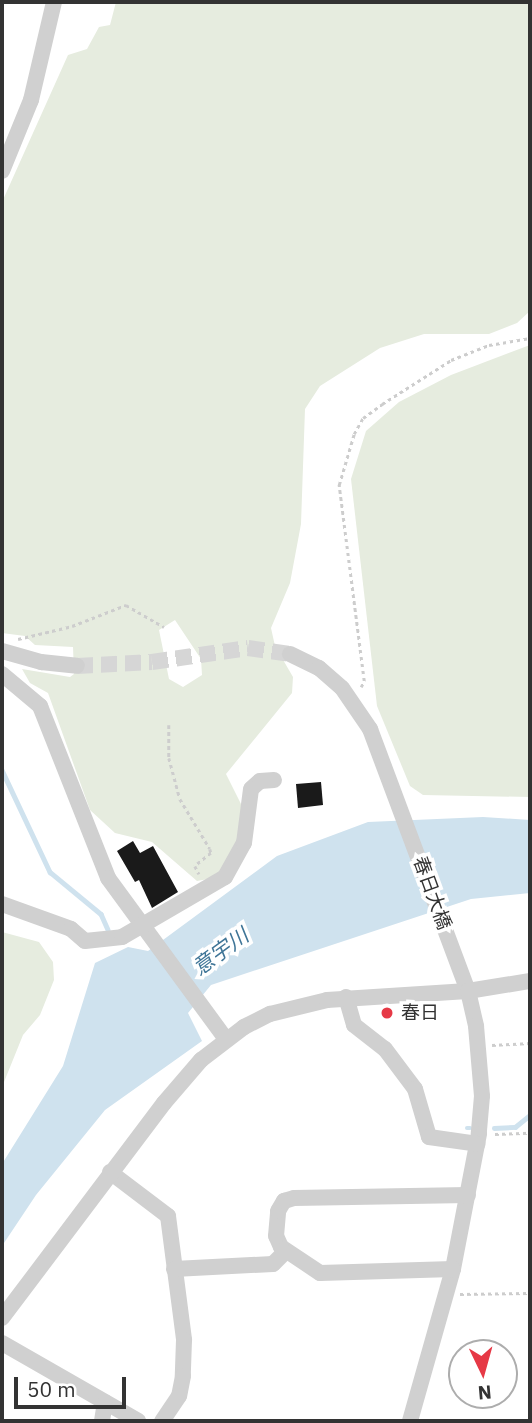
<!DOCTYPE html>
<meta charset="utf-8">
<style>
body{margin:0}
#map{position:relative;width:532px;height:1423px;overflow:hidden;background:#fff;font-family:"IBM Plex Sans","Noto Sans JP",sans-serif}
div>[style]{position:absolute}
.green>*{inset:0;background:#e6ecdf}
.water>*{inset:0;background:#cfe2ee}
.stream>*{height:4.5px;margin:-2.25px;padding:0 2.25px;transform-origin:2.25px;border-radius:2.25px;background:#cfe2ee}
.building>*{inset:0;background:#1a1a1a}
.minor-tunnel>*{height:16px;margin-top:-8px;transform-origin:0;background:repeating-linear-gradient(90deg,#d6d6d6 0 16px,transparent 0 24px)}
.path>*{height:2.5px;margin-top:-1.25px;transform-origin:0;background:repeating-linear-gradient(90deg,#cdcdcd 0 3.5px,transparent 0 7px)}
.minor>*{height:16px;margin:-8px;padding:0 8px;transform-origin:8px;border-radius:8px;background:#d0d0d0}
.dots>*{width:19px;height:19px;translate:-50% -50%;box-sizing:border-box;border:4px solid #fff;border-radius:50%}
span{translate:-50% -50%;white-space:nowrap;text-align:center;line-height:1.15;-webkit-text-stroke:7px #fff;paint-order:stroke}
.street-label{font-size:19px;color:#333}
.poi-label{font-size:19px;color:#333}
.left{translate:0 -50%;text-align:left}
.water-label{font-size:21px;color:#3f7597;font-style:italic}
.frame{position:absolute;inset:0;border:4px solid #333;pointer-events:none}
.north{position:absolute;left:448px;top:1339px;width:70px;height:70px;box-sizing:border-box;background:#fff;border:2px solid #adadad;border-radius:50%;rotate:175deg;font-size:19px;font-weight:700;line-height:28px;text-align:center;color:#333}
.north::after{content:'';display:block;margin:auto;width:24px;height:32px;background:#e63946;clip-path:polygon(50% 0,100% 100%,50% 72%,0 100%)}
.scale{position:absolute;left:14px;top:1377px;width:112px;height:32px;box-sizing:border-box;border:4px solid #333;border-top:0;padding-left:9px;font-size:21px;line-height:24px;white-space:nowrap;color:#333;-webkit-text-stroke:5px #fff;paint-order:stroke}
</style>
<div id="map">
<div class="green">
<i style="clip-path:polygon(evenodd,116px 2px,530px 2px,530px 311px,517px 323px,489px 334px,424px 334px,380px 348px,320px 386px,305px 409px,301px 524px,290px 583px,271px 628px,275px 646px,293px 677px,292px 693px,226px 774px,244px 810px,241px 844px,219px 877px,197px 881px,152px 842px,115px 833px,90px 810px,48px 693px,30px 683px,22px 669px,70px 677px,74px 674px,73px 647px,35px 645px,25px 636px,2px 633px,2px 202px,68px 55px,87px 49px,99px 27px,110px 25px,116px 2px,175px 620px,201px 659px,202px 675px,183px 687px,169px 679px,159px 630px,175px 620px)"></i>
<i style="clip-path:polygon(530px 345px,530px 797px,423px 795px,410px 786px,377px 706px,351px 479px,366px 431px,399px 402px,451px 375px)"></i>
<i style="clip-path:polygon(2px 932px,39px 942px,53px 962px,54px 980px,40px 1015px,23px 1035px,2px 1087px)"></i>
</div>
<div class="water">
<i style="clip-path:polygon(483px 817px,530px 820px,530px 893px,471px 899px,211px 985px,188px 1013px,202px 1041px,105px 1110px,36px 1195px,2px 1246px,2px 1164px,63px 1066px,95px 963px,128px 947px,148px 951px,277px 856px,368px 822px)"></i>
</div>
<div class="stream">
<i style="left:2px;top:770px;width:113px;rotate:64.8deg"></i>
<i style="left:50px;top:872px;width:66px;rotate:39.5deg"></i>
<i style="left:101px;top:914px;width:17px;rotate:66deg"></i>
<i style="left:467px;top:1128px;width:3px"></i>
<i style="left:494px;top:1128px;width:21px;rotate:-3deg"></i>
<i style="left:515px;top:1127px;width:19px;rotate:-39deg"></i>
</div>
<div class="building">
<i style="clip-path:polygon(321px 782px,323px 805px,298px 808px,296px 784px)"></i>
<i style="clip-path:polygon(133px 841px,140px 853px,153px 846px,178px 892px,152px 908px,139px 880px,135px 882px,117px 851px)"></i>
</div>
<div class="minor-tunnel">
<i style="left:77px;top:666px;width:75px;rotate:-3.1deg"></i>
<i style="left:152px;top:662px;width:97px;rotate:-8.3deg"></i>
<i style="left:248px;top:648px;width:42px;rotate:8.1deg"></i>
</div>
<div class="path">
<i style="left:18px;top:639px;width:56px;rotate:-13.5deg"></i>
<i style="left:72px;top:626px;width:58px;rotate:-21.3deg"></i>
<i style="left:126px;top:605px;width:44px;rotate:30.1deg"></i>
<i style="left:361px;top:687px;width:7px;rotate:-63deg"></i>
<i style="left:364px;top:681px;width:198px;rotate:-97.3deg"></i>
<i style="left:339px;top:485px;width:53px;rotate:-73.6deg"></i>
<i style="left:354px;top:434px;width:18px;rotate:-61deg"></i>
<i style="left:363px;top:418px;width:24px;rotate:-36deg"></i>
<i style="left:382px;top:404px;width:82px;rotate:-32.5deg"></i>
<i style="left:451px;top:360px;width:41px;rotate:-21.5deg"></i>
<i style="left:489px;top:345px;width:42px;rotate:-9.7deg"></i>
<i style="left:169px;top:725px;width:33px;rotate:90deg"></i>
<i style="left:169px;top:758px;width:42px;rotate:75deg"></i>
<i style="left:180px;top:799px;width:58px;rotate:59deg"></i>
<i style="left:210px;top:849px;width:4px;rotate:76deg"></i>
<i style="left:211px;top:853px;width:21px;rotate:141deg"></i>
<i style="left:195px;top:866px;width:9px;rotate:63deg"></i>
<i style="left:492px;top:1045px;width:38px;rotate:-3deg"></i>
<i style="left:495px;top:1134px;width:35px;rotate:-2deg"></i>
<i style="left:460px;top:1294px;width:70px;rotate:-0.8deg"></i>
<i style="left:425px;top:1420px;width:105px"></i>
</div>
<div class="minor">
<i style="left:2px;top:171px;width:77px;rotate:-67.8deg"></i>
<i style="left:31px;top:100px;width:101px;rotate:-76.8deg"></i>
<i style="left:2px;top:651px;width:41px;rotate:15.8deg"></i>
<i style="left:41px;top:662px;width:36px;rotate:6deg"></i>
<i style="left:290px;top:654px;width:32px;rotate:26deg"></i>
<i style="left:319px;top:668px;width:30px;rotate:41deg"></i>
<i style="left:342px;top:688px;width:50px;rotate:55.7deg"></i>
<i style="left:370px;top:729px;width:280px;rotate:69.5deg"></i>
<i style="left:468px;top:991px;width:36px;rotate:77deg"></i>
<i style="left:476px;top:1026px;width:70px;rotate:85.1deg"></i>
<i style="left:482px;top:1096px;width:38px;rotate:95deg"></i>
<i style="left:479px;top:1134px;width:137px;rotate:100.9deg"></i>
<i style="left:453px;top:1269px;width:158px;rotate:105.8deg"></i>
<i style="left:2px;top:674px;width:50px;rotate:40.1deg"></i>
<i style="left:40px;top:706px;width:185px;rotate:68.4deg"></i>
<i style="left:108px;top:878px;width:200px;rotate:53.8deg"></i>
<i style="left:2px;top:904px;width:73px;rotate:19.9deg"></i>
<i style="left:71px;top:929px;width:18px;rotate:41deg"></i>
<i style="left:85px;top:941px;width:37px;rotate:-6deg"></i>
<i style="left:122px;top:937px;width:119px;rotate:-30.2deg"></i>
<i style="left:225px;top:877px;width:39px;rotate:-61deg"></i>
<i style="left:244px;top:843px;width:54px;rotate:-82.6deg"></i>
<i style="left:251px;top:789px;width:12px;rotate:-42deg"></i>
<i style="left:260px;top:781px;width:14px;rotate:-4deg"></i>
<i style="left:346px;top:997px;width:29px;rotate:74deg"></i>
<i style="left:354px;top:1025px;width:39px;rotate:38deg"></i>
<i style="left:385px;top:1049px;width:50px;rotate:53.1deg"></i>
<i style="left:415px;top:1089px;width:50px;rotate:73.7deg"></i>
<i style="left:429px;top:1137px;width:49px;rotate:8.1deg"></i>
<i style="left:110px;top:1172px;width:73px;rotate:37.2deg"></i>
<i style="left:168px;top:1216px;width:125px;rotate:82.6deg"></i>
<i style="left:184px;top:1340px;width:36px;rotate:92deg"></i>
<i style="left:183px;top:1376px;width:20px;rotate:101deg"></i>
<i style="left:179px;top:1396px;width:30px;rotate:124deg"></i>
<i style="left:174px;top:1269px;width:99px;rotate:-2.9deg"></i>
<i style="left:273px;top:1264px;width:18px;rotate:-45deg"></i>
<i style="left:453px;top:1269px;width:133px;rotate:178.3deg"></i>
<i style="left:320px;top:1273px;width:47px;rotate:-146.3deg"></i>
<i style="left:281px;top:1247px;width:12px;rotate:-114deg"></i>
<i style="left:276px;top:1236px;width:25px;rotate:-85deg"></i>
<i style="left:278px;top:1211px;width:12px;rotate:-59deg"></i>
<i style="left:284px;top:1201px;width:10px;rotate:-17deg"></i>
<i style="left:294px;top:1198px;width:174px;rotate:-1deg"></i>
<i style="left:2px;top:1318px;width:269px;rotate:-53deg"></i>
<i style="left:164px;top:1103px;width:57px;rotate:-49.3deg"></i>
<i style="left:201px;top:1060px;width:54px;rotate:-37.5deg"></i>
<i style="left:244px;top:1027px;width:29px;rotate:-27deg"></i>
<i style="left:270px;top:1014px;width:59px;rotate:-13.8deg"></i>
<i style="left:327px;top:1000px;width:141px;rotate:-3.7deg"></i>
<i style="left:468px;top:991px;width:63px;rotate:-9.2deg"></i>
<i style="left:2px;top:1343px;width:157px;rotate:29.8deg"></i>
<i style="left:102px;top:1421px;width:19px;rotate:-81deg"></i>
</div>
<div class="dots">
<i style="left:387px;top:1013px;background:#e63946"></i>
</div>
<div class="street-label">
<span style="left:432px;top:893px;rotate:70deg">春日大橋</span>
</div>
<div class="poi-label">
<span class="left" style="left:401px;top:1013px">春日</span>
</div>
<div class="water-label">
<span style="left:220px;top:951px;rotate:-36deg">意宇川</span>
</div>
<div class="frame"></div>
<div class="north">N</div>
<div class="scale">50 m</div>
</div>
